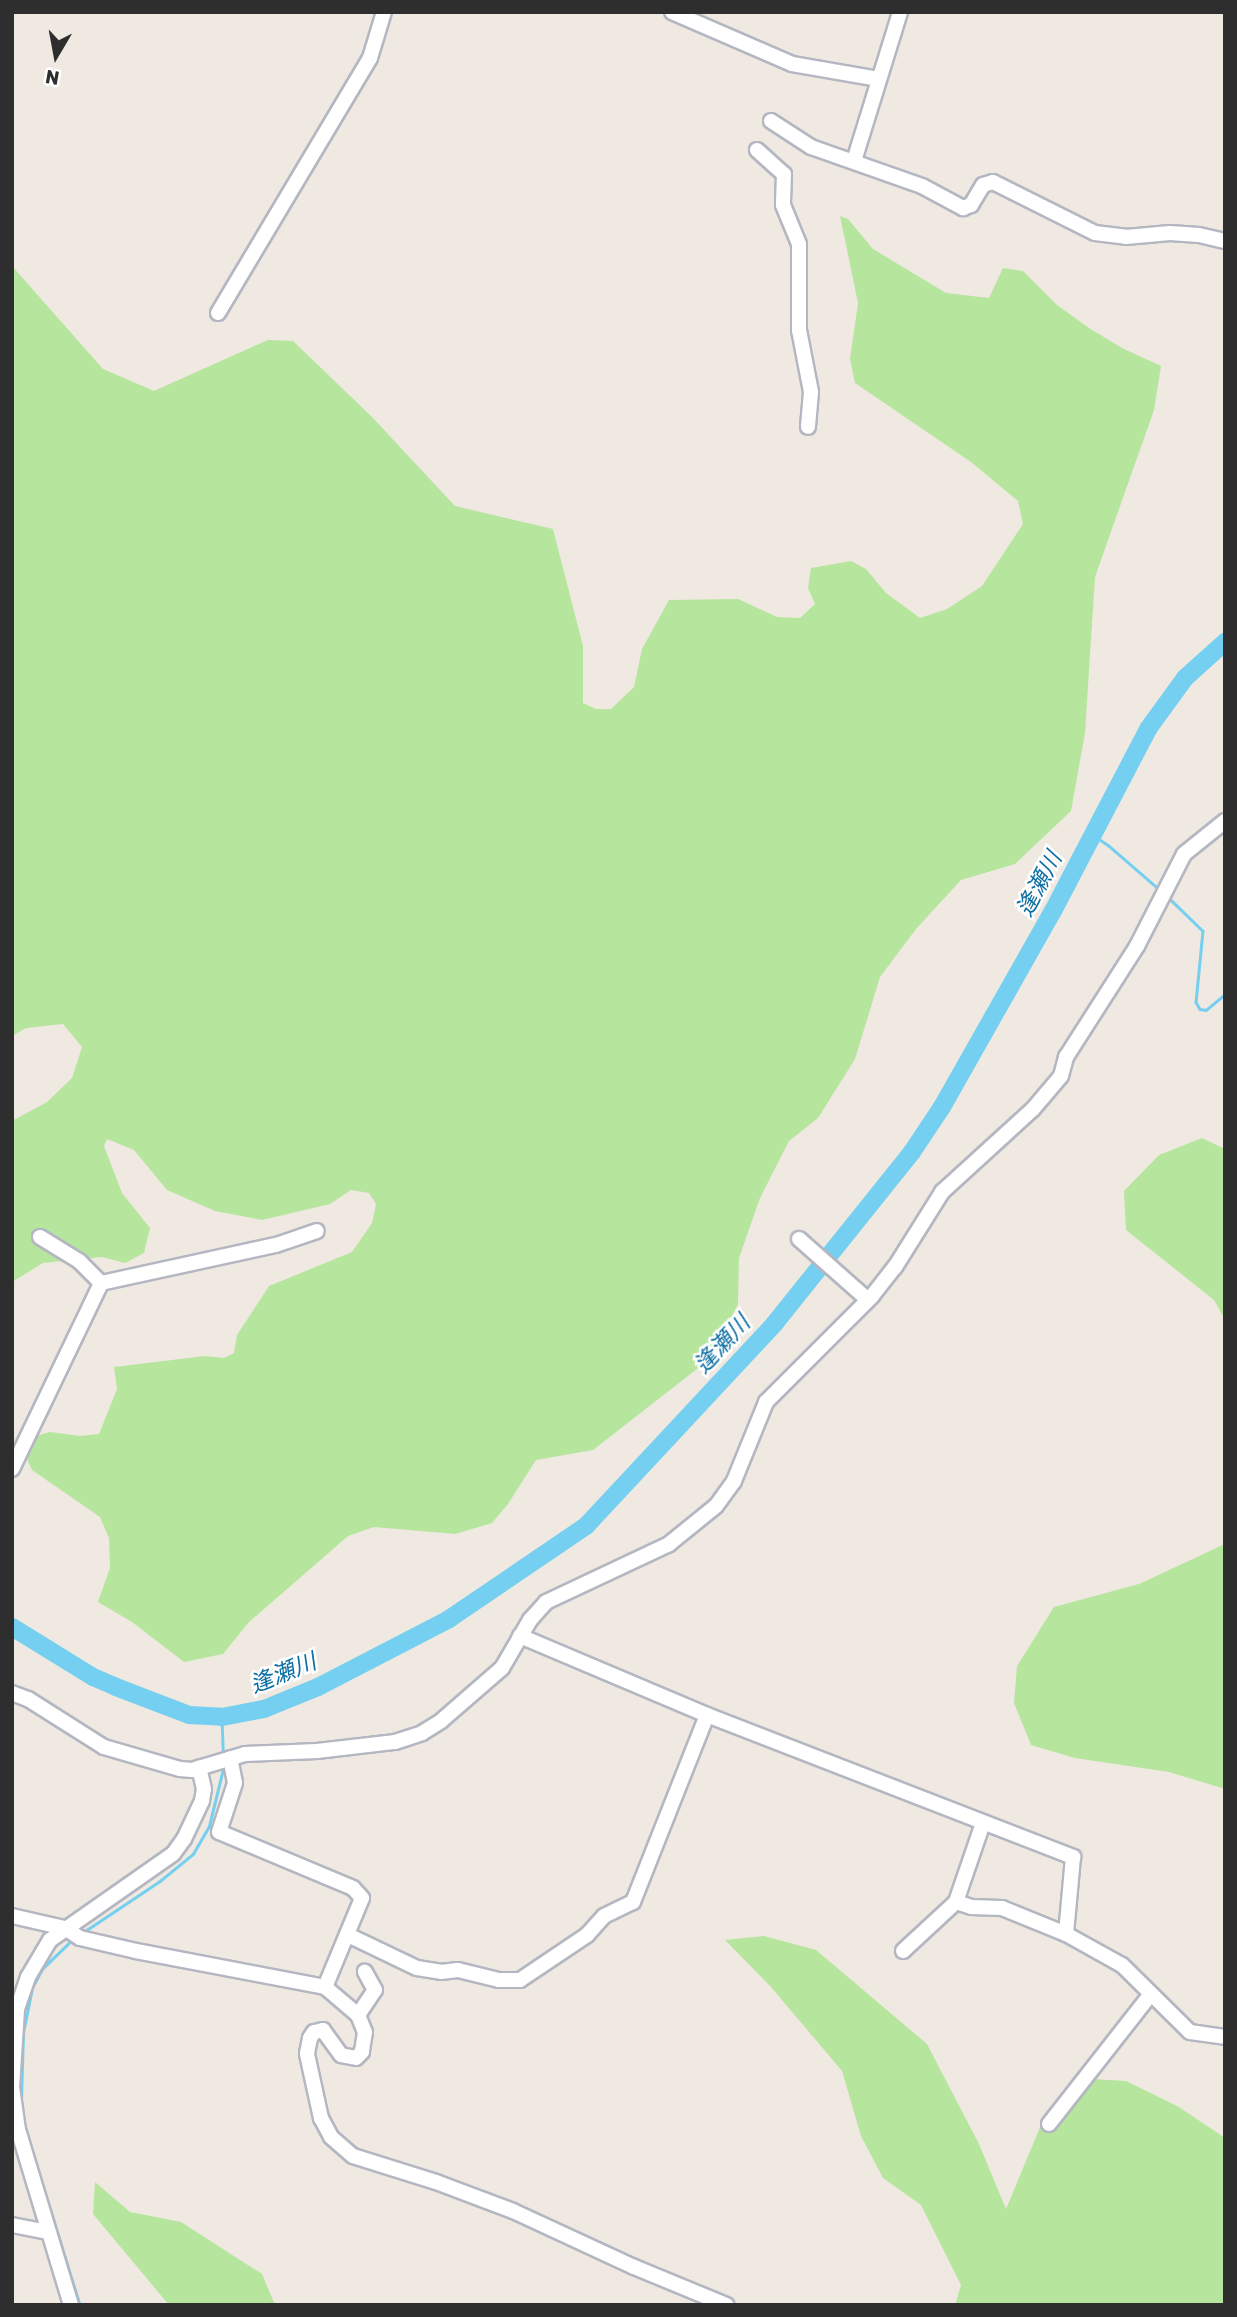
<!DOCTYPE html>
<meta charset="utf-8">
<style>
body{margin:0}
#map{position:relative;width:1237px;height:2317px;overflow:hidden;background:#efe9e1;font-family:Rubik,"Noto Sans JP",sans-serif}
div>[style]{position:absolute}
.green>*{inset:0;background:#b6e59e}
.stream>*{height:2.5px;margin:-1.25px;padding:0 1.25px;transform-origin:1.25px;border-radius:1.25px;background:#75cff0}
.river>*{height:18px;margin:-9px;padding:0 9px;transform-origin:9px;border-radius:9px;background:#75cff0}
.roads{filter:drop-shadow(2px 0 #b4b7c1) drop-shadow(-2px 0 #b4b7c1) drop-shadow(0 2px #b4b7c1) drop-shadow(0 -2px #b4b7c1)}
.minor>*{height:14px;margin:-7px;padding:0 7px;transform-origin:7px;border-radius:7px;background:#fff}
span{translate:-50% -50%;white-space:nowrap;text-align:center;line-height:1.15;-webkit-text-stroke:5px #fff;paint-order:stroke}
.water-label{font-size:23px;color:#0d6fa3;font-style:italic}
.frame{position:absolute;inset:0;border:14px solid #2e2e2e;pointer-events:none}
.north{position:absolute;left:21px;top:21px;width:70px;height:70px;-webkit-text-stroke:5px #fff;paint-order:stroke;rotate:190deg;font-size:19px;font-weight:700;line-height:28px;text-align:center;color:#2e2e2e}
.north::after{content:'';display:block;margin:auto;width:24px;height:32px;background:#2e2e2e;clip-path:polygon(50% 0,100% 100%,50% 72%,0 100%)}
</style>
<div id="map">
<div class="green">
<i style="clip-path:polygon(840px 216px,848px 219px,873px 249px,946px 293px,989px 298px,1003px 268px,1023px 271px,1057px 305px,1089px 328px,1122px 348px,1161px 366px,1154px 410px,1095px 577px,1085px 733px,1071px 811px,1015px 864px,961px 880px,916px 929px,880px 977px,855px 1059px,818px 1118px,789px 1141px,760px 1198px,739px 1258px,738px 1304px,711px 1358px,593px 1450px,536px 1460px,508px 1504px,492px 1523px,455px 1534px,374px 1527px,348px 1536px,249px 1622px,223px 1654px,184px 1662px,132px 1622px,98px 1602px,110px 1568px,109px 1538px,100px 1517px,32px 1470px,26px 1457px,32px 1437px,50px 1432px,80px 1436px,99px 1434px,117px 1389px,114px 1367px,205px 1356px,224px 1358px,234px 1353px,237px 1335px,269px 1286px,352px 1252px,372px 1223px,376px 1204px,369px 1193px,351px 1190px,330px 1204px,262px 1220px,215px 1211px,167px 1190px,134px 1150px,107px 1139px,104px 1146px,122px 1193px,150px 1228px,144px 1253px,125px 1263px,102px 1257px,43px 1263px,12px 1282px,12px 1121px,47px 1102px,72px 1078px,82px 1047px,63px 1024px,26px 1028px,12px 1036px,12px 266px,103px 369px,154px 391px,268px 340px,293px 341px,372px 417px,455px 506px,553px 529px,583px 646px,583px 703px,596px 709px,611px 709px,634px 687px,642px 649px,669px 600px,738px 599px,777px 617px,800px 618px,815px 604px,808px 588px,811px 568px,851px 561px,866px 569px,886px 593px,920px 618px,947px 609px,982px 586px,1023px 524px,1018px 501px,971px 462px,855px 383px,850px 359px,858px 303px)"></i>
<i style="clip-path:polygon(1202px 1138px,1225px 1149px,1225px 1320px,1214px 1300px,1126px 1230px,1124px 1191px,1159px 1155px)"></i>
<i style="clip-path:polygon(1225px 1544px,1225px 1789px,1169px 1772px,1075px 1758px,1031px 1745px,1014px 1703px,1017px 1666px,1054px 1607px,1139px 1584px)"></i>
<i style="clip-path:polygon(764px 1936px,816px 1950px,927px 2044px,979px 2144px,1006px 2209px,1041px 2125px,1092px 2079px,1126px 2081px,1179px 2107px,1225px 2138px,1225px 2305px,955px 2305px,961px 2285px,921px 2205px,883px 2178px,861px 2136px,842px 2071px,771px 1987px,725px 1940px)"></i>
<i style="clip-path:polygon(95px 2182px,130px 2212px,181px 2222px,262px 2274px,275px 2305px,169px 2305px,93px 2214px)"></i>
</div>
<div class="stream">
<i style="left:1093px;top:835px;width:18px;rotate:34deg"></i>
<i style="left:1108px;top:845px;width:67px;rotate:40.8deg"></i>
<i style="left:1169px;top:898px;width:47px;rotate:44.1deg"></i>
<i style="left:1203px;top:931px;width:71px;rotate:95.6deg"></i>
<i style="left:1196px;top:1002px;width:8px;rotate:60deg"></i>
<i style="left:1200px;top:1009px;width:6px;rotate:9deg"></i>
<i style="left:1206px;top:1010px;width:25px;rotate:-40deg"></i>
<i style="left:222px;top:1717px;width:38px;rotate:88deg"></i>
<i style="left:82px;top:1933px;width:94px;rotate:-33.7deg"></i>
<i style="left:160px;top:1881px;width:43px;rotate:-39.3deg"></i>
<i style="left:193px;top:1854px;width:32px;rotate:-60deg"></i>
<i style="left:209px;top:1826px;width:63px;rotate:-76.2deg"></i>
<i style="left:21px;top:2100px;width:67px;rotate:-88.3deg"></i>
<i style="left:23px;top:2033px;width:46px;rotate:-78.7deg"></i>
<i style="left:32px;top:1988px;width:21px;rotate:-62deg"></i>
<i style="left:42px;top:1969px;width:43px;rotate:-44.1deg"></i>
<i style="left:24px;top:2124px;width:189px;rotate:72.8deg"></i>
</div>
<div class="river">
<i style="left:12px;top:1627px;width:95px;rotate:31.7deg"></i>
<i style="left:93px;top:1677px;width:25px;rotate:23deg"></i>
<i style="left:116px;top:1687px;width:78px;rotate:21deg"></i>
<i style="left:189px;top:1715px;width:33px;rotate:3deg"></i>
<i style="left:222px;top:1717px;width:43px;rotate:-10.8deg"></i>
<i style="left:264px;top:1709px;width:58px;rotate:-22.2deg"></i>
<i style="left:318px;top:1687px;width:148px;rotate:-27.4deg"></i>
<i style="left:449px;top:1619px;width:166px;rotate:-34.2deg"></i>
<i style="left:586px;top:1526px;width:277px;rotate:-47deg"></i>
<i style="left:775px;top:1323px;width:219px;rotate:-51.3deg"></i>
<i style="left:912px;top:1152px;width:54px;rotate:-56.3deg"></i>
<i style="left:942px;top:1107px;width:225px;rotate:-60.5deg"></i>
<i style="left:1053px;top:911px;width:205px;rotate:-62.4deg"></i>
<i style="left:1148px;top:729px;width:63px;rotate:-54deg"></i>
<i style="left:1185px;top:678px;width:54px;rotate:-42deg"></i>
</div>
<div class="roads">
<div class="minor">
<i style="left:672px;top:12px;width:131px;rotate:23.4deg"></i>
<i style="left:792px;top:64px;width:88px;rotate:9.8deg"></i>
<i style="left:771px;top:121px;width:48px;rotate:33deg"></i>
<i style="left:811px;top:147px;width:118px;rotate:19.4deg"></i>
<i style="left:922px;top:186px;width:47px;rotate:28.2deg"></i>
<i style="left:963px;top:208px;width:9px;rotate:-21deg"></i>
<i style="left:971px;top:205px;width:23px;rotate:-59deg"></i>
<i style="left:983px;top:185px;width:10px;rotate:-17deg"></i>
<i style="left:993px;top:182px;width:114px;rotate:26.6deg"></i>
<i style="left:1095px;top:233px;width:31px;rotate:7deg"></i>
<i style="left:1126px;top:237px;width:44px;rotate:-5.2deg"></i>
<i style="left:1170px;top:233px;width:29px;rotate:4deg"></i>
<i style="left:1199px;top:235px;width:27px;rotate:13deg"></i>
<i style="left:757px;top:150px;width:36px;rotate:42deg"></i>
<i style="left:784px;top:174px;width:31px;rotate:92deg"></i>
<i style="left:783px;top:205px;width:42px;rotate:67.7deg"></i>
<i style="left:799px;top:244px;width:86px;rotate:90deg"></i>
<i style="left:799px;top:330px;width:63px;rotate:79deg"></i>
<i style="left:811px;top:392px;width:35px;rotate:95deg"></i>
<i style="left:854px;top:161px;width:156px;rotate:-72.8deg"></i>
<i style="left:218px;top:313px;width:297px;rotate:-59.2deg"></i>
<i style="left:370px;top:58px;width:48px;rotate:-73.1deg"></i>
<i style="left:40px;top:1237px;width:46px;rotate:31.6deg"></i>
<i style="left:79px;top:1261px;width:31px;rotate:45deg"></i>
<i style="left:799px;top:1239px;width:92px;rotate:41.5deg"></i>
<i style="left:12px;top:1469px;width:206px;rotate:-64.4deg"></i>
<i style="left:101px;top:1283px;width:179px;rotate:-12.3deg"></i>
<i style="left:276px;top:1245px;width:43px;rotate:-18.9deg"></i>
<i style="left:520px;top:1636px;width:203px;rotate:22.9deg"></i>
<i style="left:707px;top:1715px;width:393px;rotate:21.2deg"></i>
<i style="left:1073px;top:1857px;width:77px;rotate:95.2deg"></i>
<i style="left:12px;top:1693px;width:17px;rotate:21deg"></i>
<i style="left:28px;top:1699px;width:90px;rotate:32.3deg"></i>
<i style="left:104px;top:1747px;width:79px;rotate:16.1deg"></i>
<i style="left:180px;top:1769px;width:12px;rotate:5deg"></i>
<i style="left:192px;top:1770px;width:55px;rotate:-16.8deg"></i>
<i style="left:245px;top:1754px;width:72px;rotate:-2.4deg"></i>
<i style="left:317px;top:1751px;width:79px;rotate:-6.6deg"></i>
<i style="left:395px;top:1742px;width:28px;rotate:-18deg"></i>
<i style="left:422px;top:1733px;width:22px;rotate:-32deg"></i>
<i style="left:441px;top:1721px;width:81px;rotate:-41deg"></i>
<i style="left:502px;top:1668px;width:56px;rotate:-59.7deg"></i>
<i style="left:530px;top:1620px;width:24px;rotate:-48deg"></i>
<i style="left:546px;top:1602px;width:136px;rotate:-25.2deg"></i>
<i style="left:669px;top:1544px;width:60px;rotate:-39deg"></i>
<i style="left:716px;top:1506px;width:31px;rotate:-54deg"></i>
<i style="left:734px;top:1481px;width:85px;rotate:-67.9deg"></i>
<i style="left:766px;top:1402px;width:150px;rotate:-45deg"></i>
<i style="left:872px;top:1296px;width:37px;rotate:-52deg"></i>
<i style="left:895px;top:1267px;width:89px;rotate:-57.9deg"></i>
<i style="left:942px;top:1192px;width:123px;rotate:-42.4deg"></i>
<i style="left:1033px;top:1109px;width:43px;rotate:-49.7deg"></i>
<i style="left:1061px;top:1076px;width:20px;rotate:-75deg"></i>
<i style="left:1066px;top:1057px;width:132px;rotate:-57.4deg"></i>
<i style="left:1137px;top:946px;width:103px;rotate:-62.9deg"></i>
<i style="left:1184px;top:854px;width:53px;rotate:-38.8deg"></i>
<i style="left:983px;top:1823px;width:83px;rotate:108.9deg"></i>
<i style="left:956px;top:1902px;width:16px;rotate:18deg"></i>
<i style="left:971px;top:1907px;width:31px;rotate:2deg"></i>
<i style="left:1002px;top:1908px;width:69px;rotate:22.1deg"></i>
<i style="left:1066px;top:1934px;width:64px;rotate:29deg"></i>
<i style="left:1122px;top:1965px;width:95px;rotate:44.6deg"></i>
<i style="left:1190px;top:2032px;width:35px;rotate:8deg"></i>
<i style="left:12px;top:1916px;width:54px;rotate:12.8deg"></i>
<i style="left:65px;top:1928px;width:18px;rotate:34deg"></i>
<i style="left:80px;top:1938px;width:57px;rotate:13.1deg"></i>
<i style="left:136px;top:1951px;width:192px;rotate:10.8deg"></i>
<i style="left:325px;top:1987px;width:96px;rotate:-67.4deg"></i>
<i style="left:362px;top:1898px;width:13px;rotate:-132deg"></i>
<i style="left:353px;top:1888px;width:145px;rotate:-157.3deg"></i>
<i style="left:219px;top:1832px;width:52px;rotate:-71.9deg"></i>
<i style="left:235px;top:1783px;width:25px;rotate:-101deg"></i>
<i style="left:348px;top:1935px;width:76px;rotate:25.6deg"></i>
<i style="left:417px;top:1968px;width:24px;rotate:9deg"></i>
<i style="left:441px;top:1972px;width:17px;rotate:-7deg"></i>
<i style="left:458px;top:1970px;width:42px;rotate:13.7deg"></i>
<i style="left:499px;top:1980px;width:21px"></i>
<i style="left:520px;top:1980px;width:81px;rotate:-33.9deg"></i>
<i style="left:587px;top:1935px;width:25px;rotate:-48deg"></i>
<i style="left:604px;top:1916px;width:32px;rotate:-26deg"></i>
<i style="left:633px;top:1902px;width:201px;rotate:-68.4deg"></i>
<i style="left:903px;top:1951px;width:72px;rotate:-42.8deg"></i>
<i style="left:325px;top:1987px;width:43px;rotate:40.3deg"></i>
<i style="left:358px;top:2015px;width:18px;rotate:68deg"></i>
<i style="left:365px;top:2032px;width:20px;rotate:99deg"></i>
<i style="left:362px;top:2052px;width:8px;rotate:135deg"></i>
<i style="left:356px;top:2058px;width:15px;rotate:-169deg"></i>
<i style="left:341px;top:2055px;width:31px;rotate:-126deg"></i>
<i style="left:323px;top:2030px;width:9px;rotate:167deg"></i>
<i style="left:314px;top:2032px;width:7px;rotate:124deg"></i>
<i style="left:310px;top:2038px;width:16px;rotate:101deg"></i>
<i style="left:307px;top:2054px;width:66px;rotate:77.7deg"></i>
<i style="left:321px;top:2118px;width:21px;rotate:62deg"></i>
<i style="left:331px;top:2137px;width:29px;rotate:41deg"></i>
<i style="left:353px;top:2156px;width:87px;rotate:17.4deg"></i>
<i style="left:436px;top:2182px;width:82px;rotate:20.6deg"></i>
<i style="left:513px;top:2211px;width:133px;rotate:24.8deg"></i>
<i style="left:634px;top:2267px;width:100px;rotate:22.4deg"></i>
<i style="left:358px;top:2015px;width:30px;rotate:-56deg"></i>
<i style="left:375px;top:1990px;width:21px;rotate:-119deg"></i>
<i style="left:1049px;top:2124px;width:165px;rotate:-51.9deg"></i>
<i style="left:12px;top:2225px;width:37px;rotate:11deg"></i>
<i style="left:71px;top:2305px;width:183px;rotate:-106.8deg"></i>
<i style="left:18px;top:2130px;width:43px;rotate:-97.9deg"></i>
<i style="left:12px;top:2087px;width:78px;rotate:-86.3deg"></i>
<i style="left:17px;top:2009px;width:34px;rotate:-71deg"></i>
<i style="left:28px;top:1977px;width:43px;rotate:-59.3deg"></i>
<i style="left:50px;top:1940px;width:150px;rotate:-35deg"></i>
<i style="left:173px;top:1854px;width:19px;rotate:-54deg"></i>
<i style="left:184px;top:1839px;width:42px;rotate:-64.7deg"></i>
<i style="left:202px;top:1801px;width:12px;rotate:-81deg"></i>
<i style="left:204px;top:1789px;width:22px;rotate:-103deg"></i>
</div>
</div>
<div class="water-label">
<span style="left:1039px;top:884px;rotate:-62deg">逢瀬川</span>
<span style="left:722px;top:1344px;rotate:-47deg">逢瀬川</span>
<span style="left:283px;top:1673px;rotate:-22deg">逢瀬川</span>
</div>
<div class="frame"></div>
<div class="north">N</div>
</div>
